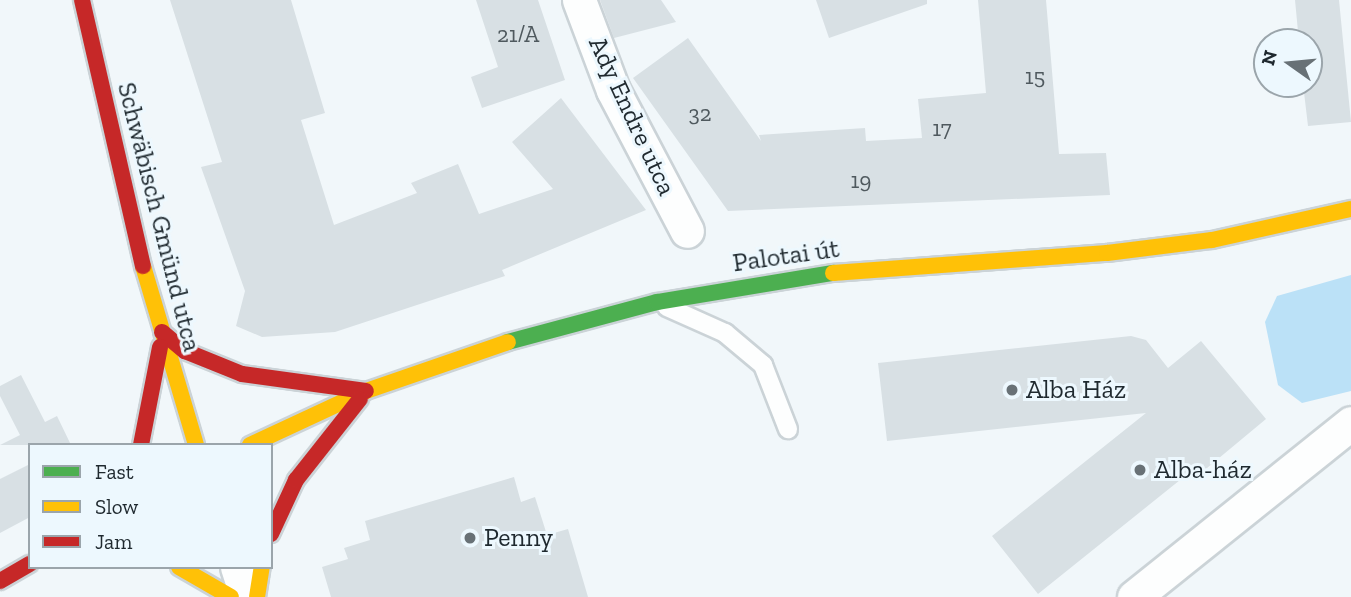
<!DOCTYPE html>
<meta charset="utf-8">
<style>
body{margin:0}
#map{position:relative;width:1351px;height:597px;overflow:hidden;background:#f1f7fa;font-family:"Zilla Slab",serif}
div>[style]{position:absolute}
.green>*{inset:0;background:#bbe1f7}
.building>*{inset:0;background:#d8e0e4}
.roads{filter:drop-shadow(2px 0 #cbd3d7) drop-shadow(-2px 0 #cbd3d7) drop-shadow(0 2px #cbd3d7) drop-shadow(0 -2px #cbd3d7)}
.lane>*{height:18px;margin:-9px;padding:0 9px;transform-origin:9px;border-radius:9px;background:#fdfefe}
.street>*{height:33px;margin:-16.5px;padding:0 16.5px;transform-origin:16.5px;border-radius:16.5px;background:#fdfefe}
.fast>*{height:16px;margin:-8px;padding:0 8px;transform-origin:8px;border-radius:8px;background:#4caf50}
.slow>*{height:16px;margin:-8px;padding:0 8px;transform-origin:8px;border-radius:8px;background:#ffc107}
.jam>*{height:16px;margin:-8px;padding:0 8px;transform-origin:8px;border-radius:8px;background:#c62828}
.dots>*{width:19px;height:19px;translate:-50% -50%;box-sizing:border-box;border:4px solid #edf8fe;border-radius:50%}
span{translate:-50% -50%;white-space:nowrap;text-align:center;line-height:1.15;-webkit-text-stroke:6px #edf8fe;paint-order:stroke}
.number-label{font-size:23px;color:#4f595e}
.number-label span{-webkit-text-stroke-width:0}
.street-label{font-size:26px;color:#1f292f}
.poi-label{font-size:26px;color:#1f292f}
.left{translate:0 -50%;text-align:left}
.legend{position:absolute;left:28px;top:443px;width:245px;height:126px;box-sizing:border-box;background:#edf8fe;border:2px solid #9ba5ab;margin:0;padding:9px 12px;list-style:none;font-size:21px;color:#1f292f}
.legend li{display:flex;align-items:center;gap:14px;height:35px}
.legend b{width:35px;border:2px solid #9ba5ab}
.north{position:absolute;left:1253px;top:28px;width:70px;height:70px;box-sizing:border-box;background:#edf8fe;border:2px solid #9ba5ab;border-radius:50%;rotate:285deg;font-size:19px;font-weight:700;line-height:28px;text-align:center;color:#1f292f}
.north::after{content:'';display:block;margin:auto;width:24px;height:32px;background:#687176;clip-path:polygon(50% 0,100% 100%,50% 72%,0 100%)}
</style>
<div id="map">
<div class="green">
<i style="clip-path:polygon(1351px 275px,1351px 391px,1302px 403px,1278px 385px,1265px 322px,1277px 296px)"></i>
</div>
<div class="building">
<i style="clip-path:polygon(170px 0,291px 0,325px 113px,301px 120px,334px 225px,417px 193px,411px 183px,458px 164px,479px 214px,553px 189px,512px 142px,561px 98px,646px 210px,502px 270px,505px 276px,335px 332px,262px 337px,236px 326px,245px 291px,201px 167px,222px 162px)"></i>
<i style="clip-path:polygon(476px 0,538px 0,565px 80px,482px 108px,471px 77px,498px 67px)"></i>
<i style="clip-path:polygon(600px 0,661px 0,676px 22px,614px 38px)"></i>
<i style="clip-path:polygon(816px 0,927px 0,927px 4px,829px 38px)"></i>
<i style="clip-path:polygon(978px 0,1046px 0,1059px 154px,1106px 153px,1110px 195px,728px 211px,633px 78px,688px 38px,761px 141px,759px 135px,865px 128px,866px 141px,922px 138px,918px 99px,986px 93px)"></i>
<i style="clip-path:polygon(1295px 0,1339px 0,1351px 122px,1308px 126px,1303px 84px,1309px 84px,1309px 42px,1299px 42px)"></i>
<i style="clip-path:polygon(1131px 336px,1146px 340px,1168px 368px,1201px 341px,1266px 419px,1195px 478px,1190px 472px,1038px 594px,992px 536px,1146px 413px,887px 441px,878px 363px)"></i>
<i style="clip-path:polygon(21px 375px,45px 422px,57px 416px,71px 445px,0 445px,20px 435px,0 396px,0 386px)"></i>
<i style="clip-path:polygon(30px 464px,30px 517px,0 533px,0 479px)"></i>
<i style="clip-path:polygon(514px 477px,521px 502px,535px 497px,547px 535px,568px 529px,588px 597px,331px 597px,322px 567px,348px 559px,344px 548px,370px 540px,365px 521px)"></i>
</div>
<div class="roads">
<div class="lane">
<i style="left:667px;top:307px;width:64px;rotate:24.1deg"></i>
<i style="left:725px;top:333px;width:50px;rotate:40.1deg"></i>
<i style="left:763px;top:365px;width:69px;rotate:68.7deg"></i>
</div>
<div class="street">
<i style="left:579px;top:0;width:96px;rotate:69.3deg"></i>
<i style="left:613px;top:90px;width:159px;rotate:62.3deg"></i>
<i style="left:237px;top:567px;width:32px;rotate:72deg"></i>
<i style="left:1134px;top:597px;width:278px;rotate:-38.7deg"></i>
</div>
<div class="fast">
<i style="left:508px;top:342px;width:154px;rotate:-15deg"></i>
<i style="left:657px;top:302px;width:178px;rotate:-9.4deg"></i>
</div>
<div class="slow">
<i style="left:143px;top:266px;width:187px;rotate:73.5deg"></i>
<i style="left:833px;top:273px;width:275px;rotate:-4.2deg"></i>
<i style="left:1107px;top:253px;width:106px;rotate:-7.1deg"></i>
<i style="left:1212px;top:240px;width:142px;rotate:-12.6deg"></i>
<i style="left:250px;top:445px;width:128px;rotate:-25deg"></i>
<i style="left:366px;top:391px;width:150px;rotate:-19deg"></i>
<i style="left:179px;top:567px;width:60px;rotate:30deg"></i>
<i style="left:257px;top:597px;width:30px;rotate:-81deg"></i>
</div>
<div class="jam">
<i style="left:82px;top:0;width:273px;rotate:77.1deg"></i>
<i style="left:162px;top:332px;width:30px;rotate:40deg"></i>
<i style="left:185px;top:351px;width:61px;rotate:22deg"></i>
<i style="left:242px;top:374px;width:125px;rotate:7.8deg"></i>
<i style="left:141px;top:445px;width:100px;rotate:-79deg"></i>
<i style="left:271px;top:534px;width:60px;rotate:-65.2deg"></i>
<i style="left:296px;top:480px;width:103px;rotate:-51.7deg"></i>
<i style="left:0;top:581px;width:34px;rotate:-30deg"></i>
</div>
</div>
<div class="dots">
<i style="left:1012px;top:390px;background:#687176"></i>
<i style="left:1140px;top:470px;background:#687176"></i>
<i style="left:470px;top:538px;background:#687176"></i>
</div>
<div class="number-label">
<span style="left:518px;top:34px">21/A</span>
<span style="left:1035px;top:76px">15</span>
<span style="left:700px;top:113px">32</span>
<span style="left:942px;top:128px">17</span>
<span style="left:861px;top:180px">19</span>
</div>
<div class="street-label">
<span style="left:632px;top:116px;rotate:65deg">Ady Endre utca</span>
<span style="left:159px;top:217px;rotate:76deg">Schwäbisch Gmünd utca</span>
<span style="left:786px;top:256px;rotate:-8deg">Palotai út</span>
</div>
<div class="poi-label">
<span class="left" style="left:1026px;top:390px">Alba Ház</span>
<span class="left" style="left:1154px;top:470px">Alba-ház</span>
<span class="left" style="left:484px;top:538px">Penny</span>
</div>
<ul class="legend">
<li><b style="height:9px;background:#4caf50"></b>Fast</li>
<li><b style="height:9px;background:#ffc107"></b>Slow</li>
<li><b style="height:9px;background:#c62828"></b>Jam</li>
</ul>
<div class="north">N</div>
</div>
